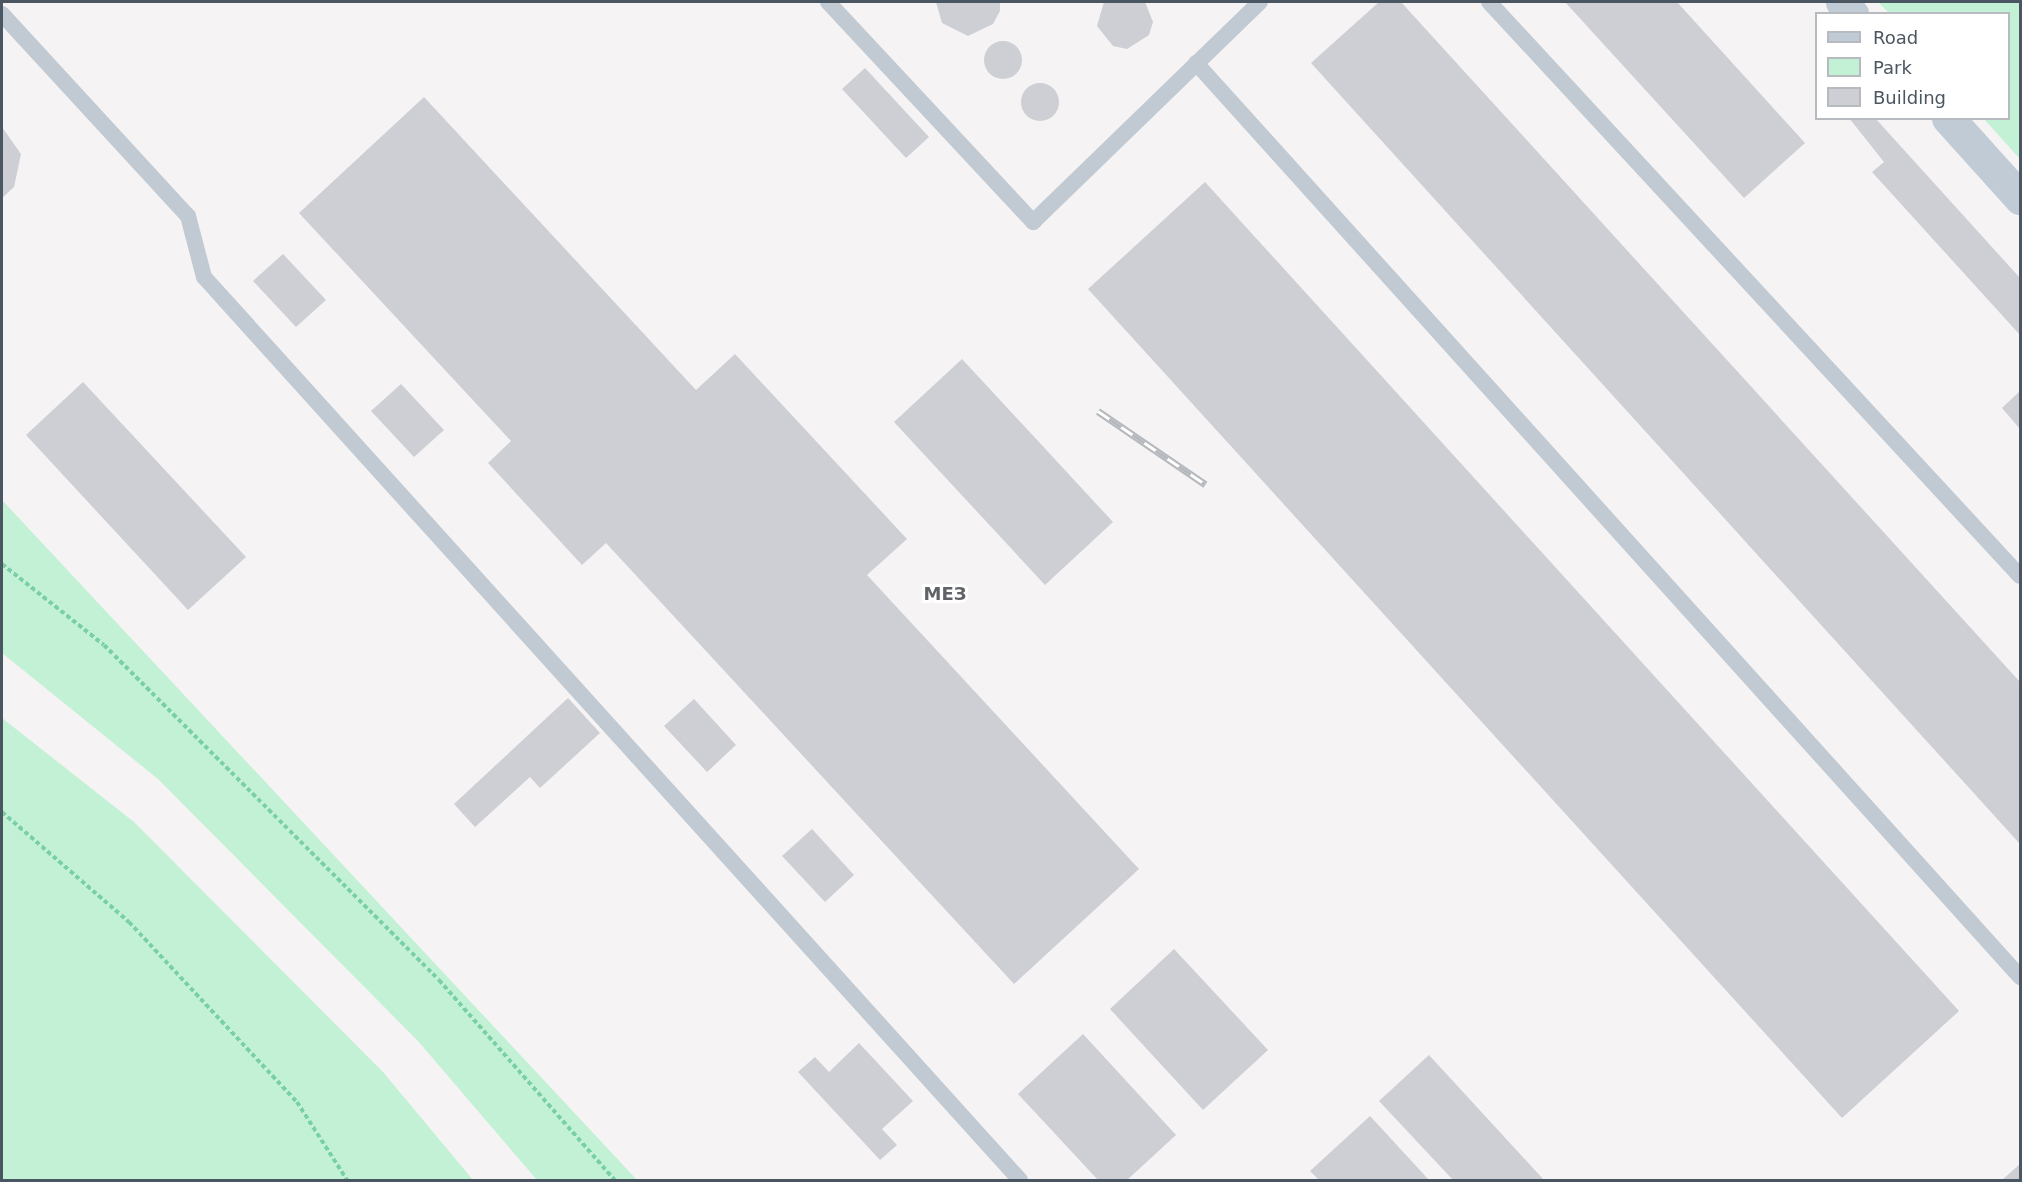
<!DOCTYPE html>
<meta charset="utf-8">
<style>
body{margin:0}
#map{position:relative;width:2022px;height:1182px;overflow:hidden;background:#f5f3f3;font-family:"DejaVu Sans",sans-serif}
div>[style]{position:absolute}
.green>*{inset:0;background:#c3f1d5}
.building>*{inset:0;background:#cdcfd5}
.round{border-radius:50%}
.path>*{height:4px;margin-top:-2px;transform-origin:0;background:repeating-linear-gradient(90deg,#7ad0a6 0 4.5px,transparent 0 7.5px)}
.lane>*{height:16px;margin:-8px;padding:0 8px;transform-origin:8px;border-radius:8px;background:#c1cad2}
.secondary>*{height:33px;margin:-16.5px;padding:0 16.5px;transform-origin:16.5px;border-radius:16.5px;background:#c1cbd6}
.rail>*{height:7px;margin-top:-3.5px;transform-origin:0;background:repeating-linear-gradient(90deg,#fff 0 14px,#b5b8bd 0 28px);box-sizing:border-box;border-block:2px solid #b5b8bd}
span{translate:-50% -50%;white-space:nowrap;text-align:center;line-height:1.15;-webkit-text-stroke:6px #fff;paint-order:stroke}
.quarter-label{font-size:18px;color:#5f6368;font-weight:700}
.frame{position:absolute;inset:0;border:3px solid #4a5661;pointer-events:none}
.legend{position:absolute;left:1815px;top:12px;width:195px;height:108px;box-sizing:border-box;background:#fff;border:2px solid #b7bbc0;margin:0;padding:8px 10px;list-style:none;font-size:18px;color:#4a5661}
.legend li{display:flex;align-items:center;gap:12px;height:30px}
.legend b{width:30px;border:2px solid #b7bbc0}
</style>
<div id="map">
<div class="green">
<i style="clip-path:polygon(1878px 2px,2020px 2px,2020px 159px,1984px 119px,2008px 118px,2008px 14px,1889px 13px)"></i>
<i style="clip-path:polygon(2px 500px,637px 1180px,537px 1180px,418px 1041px,158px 779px,2px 653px)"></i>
<i style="clip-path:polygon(2px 718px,134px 822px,383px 1072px,473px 1180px,2px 1180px)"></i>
</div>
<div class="building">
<i style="clip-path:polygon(936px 2px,1000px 2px,1000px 11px,993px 24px,968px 36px,942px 23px)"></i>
<i style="clip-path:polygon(1104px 2px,1145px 2px,1153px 22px,1149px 35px,1127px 49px,1113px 46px,1097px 26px)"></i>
<i style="clip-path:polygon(1379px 2px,1401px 2px,2020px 682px,2020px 844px,1311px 63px)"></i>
<i style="clip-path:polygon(1565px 2px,1677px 2px,1805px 143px,1744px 198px)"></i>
<i class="round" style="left:984px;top:41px;width:38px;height:38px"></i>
<i style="clip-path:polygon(865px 68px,929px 137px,906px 158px,842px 89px)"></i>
<i class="round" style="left:1021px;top:83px;width:38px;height:38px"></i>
<i style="clip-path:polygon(424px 97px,696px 390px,735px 354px,907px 539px,867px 575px,1139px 869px,1014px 984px,606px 543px,582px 565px,488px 463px,511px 441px,299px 213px)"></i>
<i style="clip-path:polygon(1849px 118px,1875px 118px,2020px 278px,2020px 335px,1872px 172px,1884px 162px)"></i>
<i style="clip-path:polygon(2px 127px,21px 154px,14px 187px,2px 198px)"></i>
<i style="clip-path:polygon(1205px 182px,1959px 1011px,1842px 1118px,1088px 289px)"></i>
<i style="clip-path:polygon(283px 254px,326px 300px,296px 327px,253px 281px)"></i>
<i style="clip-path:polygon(962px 359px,1113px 522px,1045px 585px,894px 422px)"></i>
<i style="clip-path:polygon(83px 382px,246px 557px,188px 610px,26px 435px)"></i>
<i style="clip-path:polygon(401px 384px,444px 430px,414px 457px,371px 411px)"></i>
<i style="clip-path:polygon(2020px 391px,2020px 429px,2002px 408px)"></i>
<i style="clip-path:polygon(568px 698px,600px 733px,540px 788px,530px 777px,475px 827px,454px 804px)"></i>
<i style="clip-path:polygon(694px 699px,736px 745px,707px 772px,664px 726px)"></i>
<i style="clip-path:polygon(812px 829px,854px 875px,825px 902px,782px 856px)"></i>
<i style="clip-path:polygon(1174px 949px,1268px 1050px,1203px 1110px,1110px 1009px)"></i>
<i style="clip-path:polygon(1083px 1034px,1176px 1135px,1127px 1180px,1098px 1180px,1018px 1094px)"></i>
<i style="clip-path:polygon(859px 1043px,913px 1101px,882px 1129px,897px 1145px,880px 1160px,798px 1072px,815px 1057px,829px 1072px)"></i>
<i style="clip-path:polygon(1429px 1055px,1544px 1180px,1453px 1180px,1379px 1101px)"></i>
<i style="clip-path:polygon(1370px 1116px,1429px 1180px,1319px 1180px,1310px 1171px)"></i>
<i style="clip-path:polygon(2020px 1164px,2020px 1180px,2002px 1180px)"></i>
</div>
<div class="path">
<i style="left:2px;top:564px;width:130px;rotate:38.5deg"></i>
<i style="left:104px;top:645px;width:474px;rotate:45deg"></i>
<i style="left:439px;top:980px;width:266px;rotate:48.7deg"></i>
<i style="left:2px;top:812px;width:168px;rotate:40.9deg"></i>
<i style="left:129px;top:922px;width:246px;rotate:47deg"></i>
<i style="left:297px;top:1102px;width:93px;rotate:57.3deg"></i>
</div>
<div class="lane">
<i style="left:828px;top:2px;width:301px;rotate:47deg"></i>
<i style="left:1033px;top:222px;width:316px;rotate:-44.1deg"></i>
<i style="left:1489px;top:2px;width:782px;rotate:47.23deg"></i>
<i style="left:2px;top:14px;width:275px;rotate:47.4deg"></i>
<i style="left:188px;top:216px;width:63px;rotate:75.3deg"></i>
<i style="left:204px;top:277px;width:1217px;rotate:47.9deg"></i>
<i style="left:1196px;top:63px;width:1231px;rotate:47.96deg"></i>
</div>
<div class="secondary">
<i style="left:1842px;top:2px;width:16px;rotate:50deg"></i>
<i style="left:1948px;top:118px;width:108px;rotate:48deg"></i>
</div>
<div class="rail">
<i style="left:1098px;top:411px;width:130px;rotate:34.3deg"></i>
</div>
<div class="quarter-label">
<span style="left:945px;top:594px">МЕЗ</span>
</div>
<div class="frame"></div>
<ul class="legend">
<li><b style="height:8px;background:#c1cbd6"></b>Road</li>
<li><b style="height:16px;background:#c3f1d5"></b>Park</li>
<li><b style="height:16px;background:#cdcfd5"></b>Building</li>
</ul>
</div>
